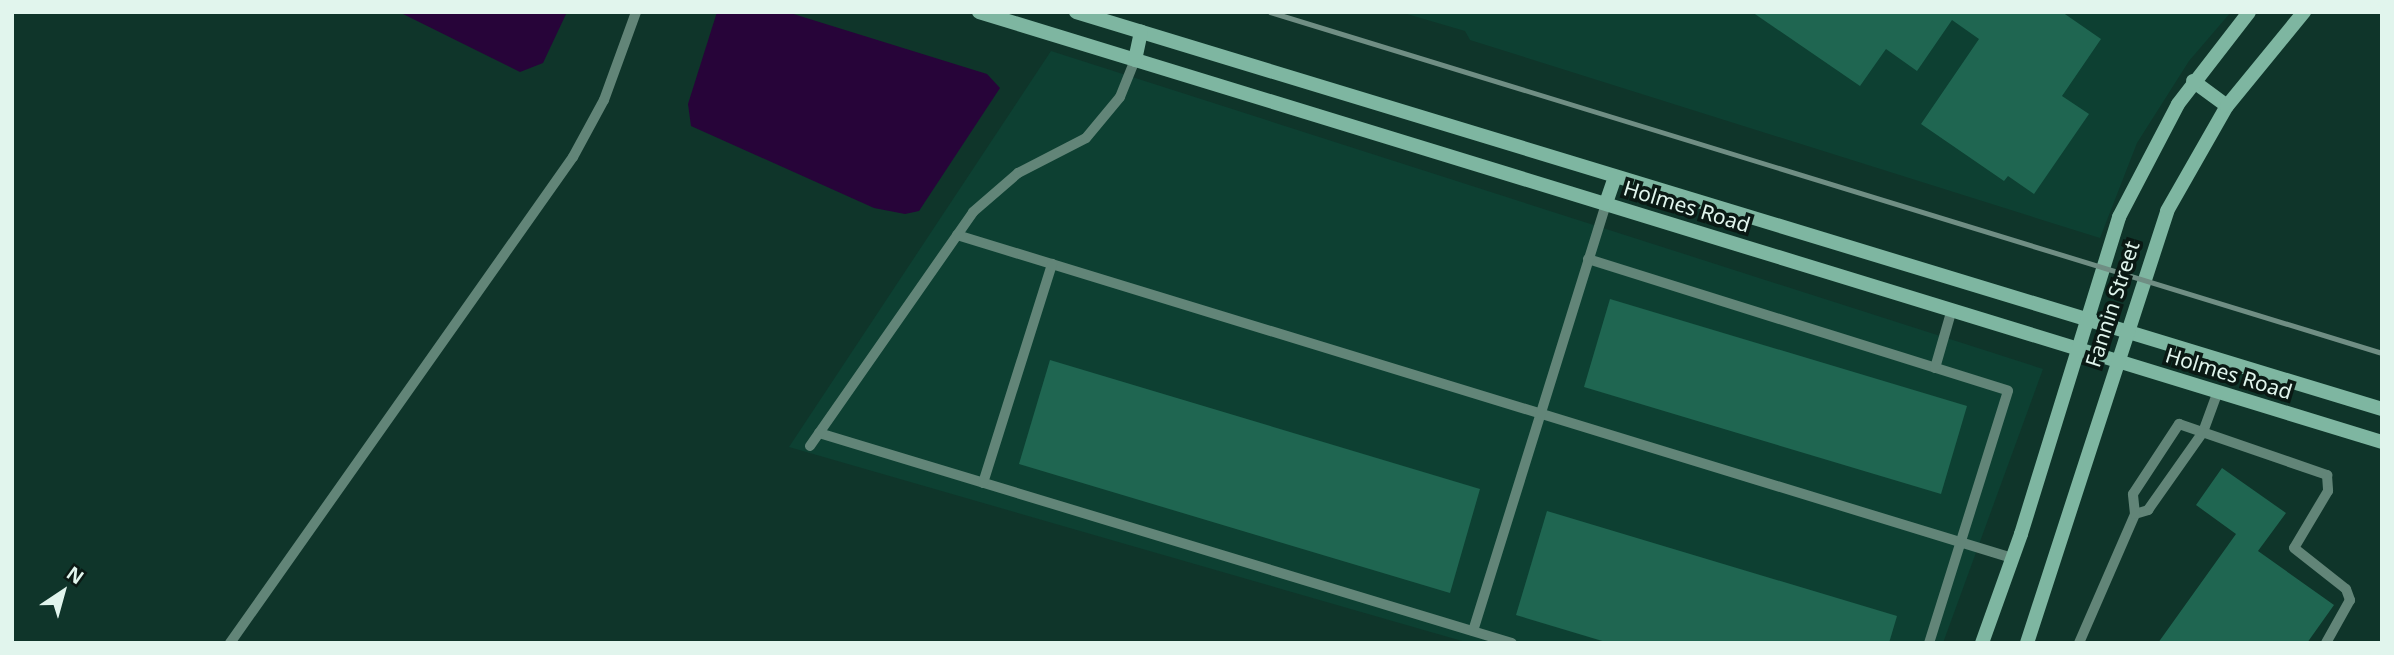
<!DOCTYPE html>
<style>
body{margin:0}
#map{position:relative;width:2394px;height:655px;overflow:hidden;background:#0f352a;font-family:"Noto Sans",sans-serif}
div>[style]{position:absolute}
.built>*{inset:0;background:#0d4032}
.water>*{inset:0;background:#270439}
.building>*{inset:0;background:#1f6651}
.lane>*{height:10px;margin:-5px;padding:0 5px;transform-origin:5px;border-radius:5px;background:#628578}
.secondary>*{height:14px;margin:-7px;padding:0 7px;transform-origin:7px;border-radius:7px;background:#7eb6a1}
.rail>*{height:5px;margin:-2.5px;padding:0 2.5px;transform-origin:2.5px;border-radius:2.5px;background:#708e84}
span{translate:-50% -50%;white-space:nowrap;text-align:center;line-height:1.15;-webkit-text-stroke:7px #0a1914;paint-order:stroke}
.street-label{font-size:21px;color:#e1f5ed}
.frame{position:absolute;inset:0;border:14px solid #e1f5ed;pointer-events:none}
.north{position:absolute;left:28px;top:557px;width:70px;height:70px;-webkit-text-stroke:5px #0a1914;paint-order:stroke;rotate:36deg;font-size:19px;font-weight:700;line-height:28px;text-align:center;color:#e1f5ed}
.north::after{content:'';display:block;margin:auto;width:24px;height:32px;background:#e1f5ed;clip-path:polygon(50% 0,100% 100%,50% 72%,0 100%)}
</style>
<div id="map">
<div class="built">
<i style="clip-path:polygon(1400px 12px,2231px 12px,2189px 61px,2137px 143px,2100px 238px,1470px 40px,1465px 31px)"></i>
<i style="clip-path:polygon(1051px 51px,2043px 369px,1943px 643px,1469px 643px,789px 447px)"></i>
</div>
<div class="water">
<i style="clip-path:polygon(399px 12px,567px 12px,543px 63px,520px 72px)"></i>
<i style="clip-path:polygon(717px 12px,787px 12px,987px 74px,1000px 88px,919px 211px,905px 214px,874px 208px,691px 126px,688px 104px)"></i>
</div>
<div class="building">
<i style="clip-path:polygon(1752px 12px,2062px 12px,2101px 39px,2062px 96px,2089px 114px,2034px 194px,2008px 176px,2004px 181px,1921px 124px,1979px 39px,1952px 20px,1917px 71px,1886px 49px,1860px 86px)"></i>
<i style="clip-path:polygon(1610px 299px,1967px 406px,1941px 494px,1584px 387px)"></i>
<i style="clip-path:polygon(1050px 360px,1480px 489px,1450px 593px,1019px 464px)"></i>
<i style="clip-path:polygon(2222px 468px,2286px 513px,2258px 551px,2334px 605px,2307px 643px,2158px 643px,2236px 534px,2196px 505px)"></i>
<i style="clip-path:polygon(1547px 511px,1897px 616px,1889px 643px,1609px 643px,1516px 615px)"></i>
</div>
<div class="lane">
<i style="left:957px;top:235px;width:1103px;rotate:17.02deg"></i>
<i style="left:1588px;top:259px;width:440px;rotate:17.4deg"></i>
<i style="left:2008px;top:391px;width:264px;rotate:107.4deg"></i>
<i style="left:1935px;top:368px;width:61px;rotate:-73.9deg"></i>
<i style="left:819px;top:433px;width:724px;rotate:16.86deg"></i>
<i style="left:810px;top:446px;width:285px;rotate:-55.1deg"></i>
<i style="left:973px;top:212px;width:60px;rotate:-40.9deg"></i>
<i style="left:1018px;top:173px;width:76px;rotate:-27.2deg"></i>
<i style="left:1086px;top:138px;width:53px;rotate:-50.3deg"></i>
<i style="left:1120px;top:97px;width:40px;rotate:-68deg"></i>
<i style="left:983px;top:483px;width:230px;rotate:-72.5deg"></i>
<i style="left:2135px;top:514px;width:14px;rotate:-17deg"></i>
<i style="left:2148px;top:510px;width:95px;rotate:-54.8deg"></i>
<i style="left:2203px;top:432px;width:44px;rotate:-69.9deg"></i>
<i style="left:1473px;top:631px;width:448px;rotate:-72.7deg"></i>
<i style="left:230px;top:643px;width:595px;rotate:-54.79deg"></i>
<i style="left:573px;top:157px;width:65px;rotate:-61.5deg"></i>
<i style="left:604px;top:100px;width:94px;rotate:-70deg"></i>
<i style="left:2079px;top:643px;width:141px;rotate:-66.5deg"></i>
<i style="left:2135px;top:514px;width:20px;rotate:-96deg"></i>
<i style="left:2133px;top:494px;width:84px;rotate:-56.7deg"></i>
<i style="left:2179px;top:424px;width:157px;rotate:19deg"></i>
<i style="left:2327px;top:475px;width:16px;rotate:86deg"></i>
<i style="left:2328px;top:491px;width:66px;rotate:120.8deg"></i>
<i style="left:2294px;top:548px;width:66px;rotate:38.3deg"></i>
<i style="left:2346px;top:589px;width:12px;rotate:70deg"></i>
<i style="left:2350px;top:600px;width:49px;rotate:119.2deg"></i>
</div>
<div class="secondary">
<i style="left:979px;top:12px;width:1467px;rotate:17.04deg"></i>
<i style="left:1076px;top:12px;width:1365px;rotate:16.91deg"></i>
<i style="left:1135px;top:60px;width:29px;rotate:-78deg"></i>
<i style="left:2193px;top:81px;width:42px;rotate:36.3deg"></i>
<i style="left:1606px;top:203px;width:28px;rotate:-71deg"></i>
<i style="left:1982px;top:643px;width:116px;rotate:-70.3deg"></i>
<i style="left:2021px;top:534px;width:332px;rotate:-72.8deg"></i>
<i style="left:2119px;top:217px;width:127px;rotate:-62.4deg"></i>
<i style="left:2178px;top:104px;width:116px;rotate:-52.3deg"></i>
<i style="left:2027px;top:643px;width:454px;rotate:-72deg"></i>
<i style="left:2167px;top:211px;width:121px;rotate:-60.3deg"></i>
<i style="left:2227px;top:106px;width:122px;rotate:-50.7deg"></i>
</div>
<div class="rail">
<i style="left:1270px;top:12px;width:1163px;rotate:17.05deg"></i>
</div>
<div class="street-label">
<span style="left:1687px;top:206px;rotate:17deg">Holmes Road</span>
<span style="left:2112px;top:304px;rotate:-72deg">Fannin Street</span>
<span style="left:2229px;top:373px;rotate:17deg">Holmes Road</span>
</div>
<div class="frame"></div>
<div class="north">N</div>
</div>
